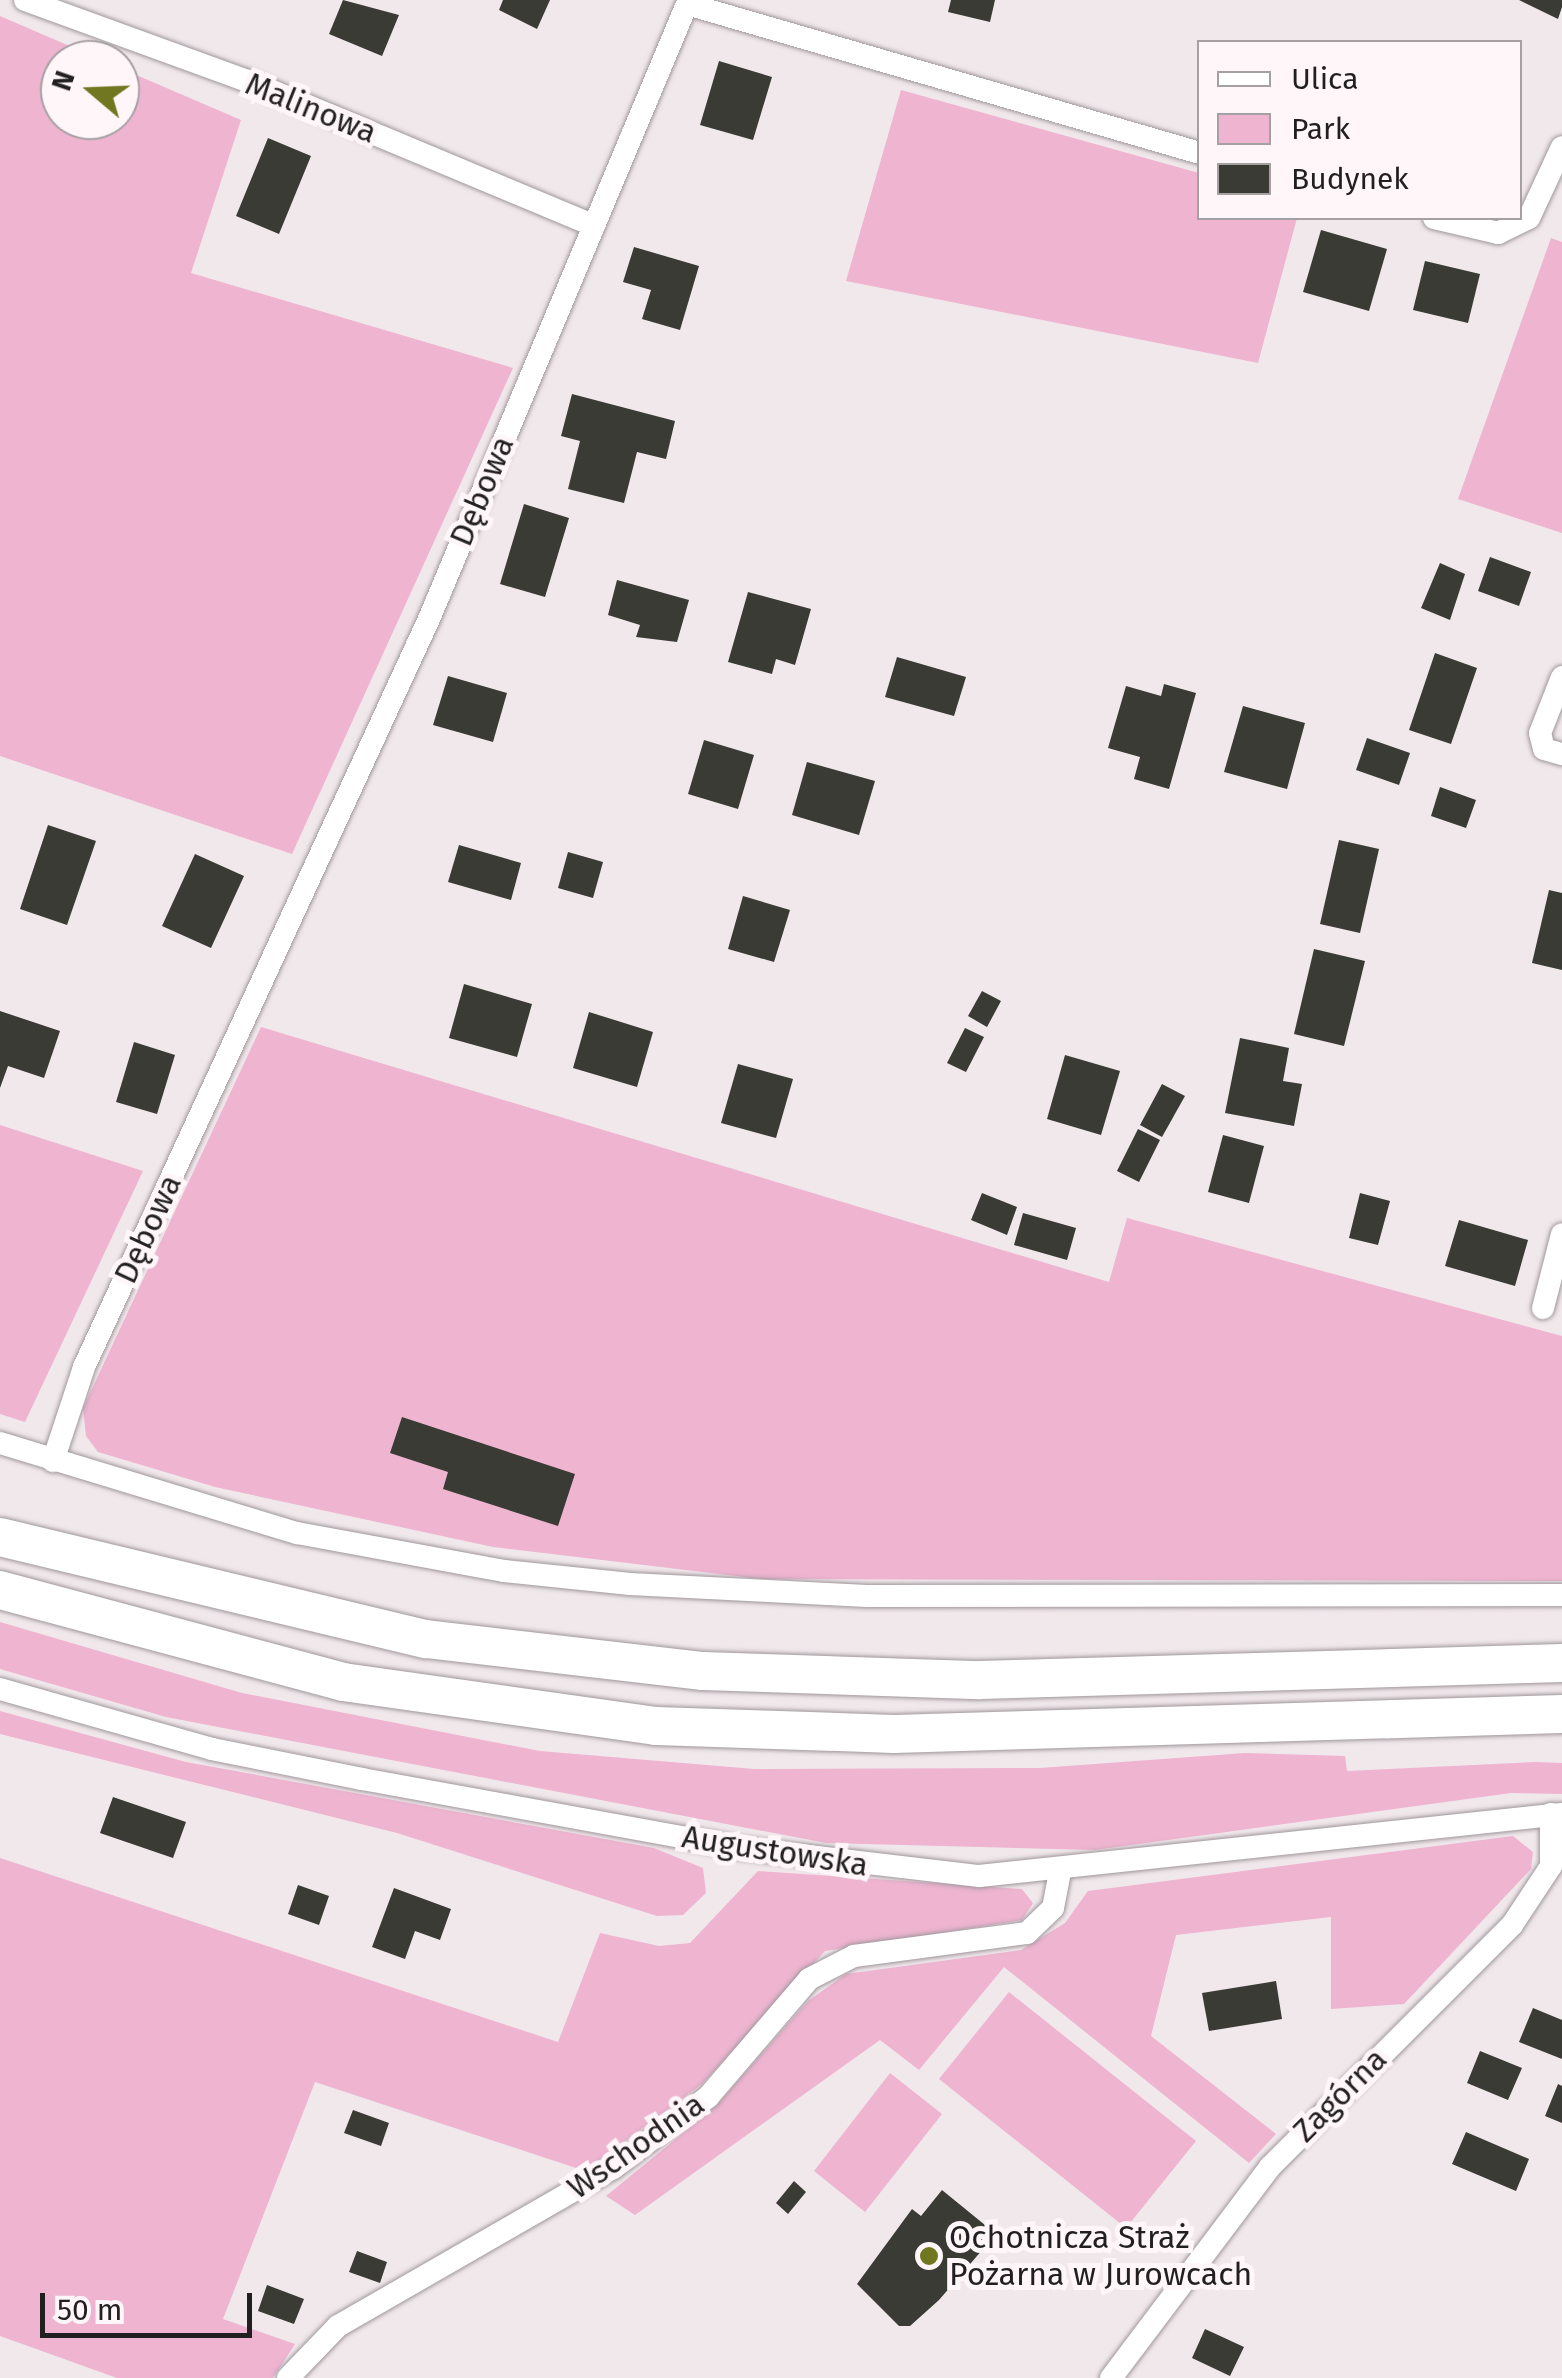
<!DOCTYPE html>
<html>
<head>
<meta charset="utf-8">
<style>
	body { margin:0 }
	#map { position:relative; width:1562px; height:2378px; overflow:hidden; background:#f1e8ec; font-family:"Fira Sans",sans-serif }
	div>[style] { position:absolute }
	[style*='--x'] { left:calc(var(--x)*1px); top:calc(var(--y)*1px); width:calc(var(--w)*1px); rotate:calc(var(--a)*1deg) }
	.green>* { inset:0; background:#eeb4d0 }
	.building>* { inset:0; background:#3a3b35 }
	.roads { filter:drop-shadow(0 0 2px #9f979b) drop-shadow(0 0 2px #9f979b) }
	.minor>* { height:22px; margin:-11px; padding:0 11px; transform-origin:11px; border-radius:11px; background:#fff }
	.trunk>* { height:38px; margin:-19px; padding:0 19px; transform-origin:19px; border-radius:19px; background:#fff }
	.dots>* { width:28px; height:28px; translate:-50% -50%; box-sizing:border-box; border:5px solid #fef6f9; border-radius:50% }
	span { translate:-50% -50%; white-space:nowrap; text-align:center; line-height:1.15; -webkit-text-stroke:10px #fef6f9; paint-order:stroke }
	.street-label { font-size:32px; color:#221f21 }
	.poi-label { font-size:32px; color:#221f21 }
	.left { translate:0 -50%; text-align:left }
	.legend { position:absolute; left:1197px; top:40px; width:325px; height:180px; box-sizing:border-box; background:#fef6f9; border:2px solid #a6a0a3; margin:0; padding:12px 18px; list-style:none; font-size:30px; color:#221f21 }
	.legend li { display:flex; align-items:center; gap:20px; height:50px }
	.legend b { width:50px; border:2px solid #a6a0a3 }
	.north { position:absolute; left:40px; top:40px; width:100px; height:100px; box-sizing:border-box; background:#fef6f9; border:2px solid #a6a0a3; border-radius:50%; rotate:289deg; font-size:28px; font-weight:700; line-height:40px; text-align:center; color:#221f21 }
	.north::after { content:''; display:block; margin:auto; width:35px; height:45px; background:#707720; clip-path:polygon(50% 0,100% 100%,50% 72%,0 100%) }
	.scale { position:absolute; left:40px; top:2293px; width:212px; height:45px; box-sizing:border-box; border:5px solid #221f21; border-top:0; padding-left:12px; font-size:30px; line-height:35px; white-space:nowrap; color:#221f21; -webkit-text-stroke:8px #fef6f9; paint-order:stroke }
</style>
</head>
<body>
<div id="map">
	<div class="green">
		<div style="clip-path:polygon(0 16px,102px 60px,60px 60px,60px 120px,120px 120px,120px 68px,241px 120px,191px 273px,513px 368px,292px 854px,0 756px)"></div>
		<div style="clip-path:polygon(901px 90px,1199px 173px,1200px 218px,1297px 218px,1258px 363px,846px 281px)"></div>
		<div style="clip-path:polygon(1551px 238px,1562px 242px,1562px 533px,1458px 499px)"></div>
		<div style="clip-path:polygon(261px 1027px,1109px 1282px,1127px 1218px,1562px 1336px,1562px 1581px,761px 1579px,493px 1547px,215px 1487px,98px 1452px,86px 1436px,83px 1408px)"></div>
		<div style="clip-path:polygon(0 1125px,143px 1171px,25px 1422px,0 1414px)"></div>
		<div style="clip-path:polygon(0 1622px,242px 1693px,540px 1751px,754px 1769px,1040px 1768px,1245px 1753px,1345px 1756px,1347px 1771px,1535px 1762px,1562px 1763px,1562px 1794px,1511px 1793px,1095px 1850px,826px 1843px,166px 1717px,0 1669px)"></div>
		<div style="clip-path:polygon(0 1711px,186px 1762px,654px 1848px,703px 1868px,706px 1893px,683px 1915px,657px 1916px,397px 1833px,0 1734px)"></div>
		<div style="clip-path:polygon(1513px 1836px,1533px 1852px,1531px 1869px,1404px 2004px,1331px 2009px,1331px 1917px,1176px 1935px,1151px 2036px,1276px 2134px,1249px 2163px,1004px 1967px,919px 2070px,880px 2040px,635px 2215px,606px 2196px,716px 2106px,808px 2001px,846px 1974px,1021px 1950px,1065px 1923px,1088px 1891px)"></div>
		<div style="clip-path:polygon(0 1858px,558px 2042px,600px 1933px,659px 1946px,690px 1943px,758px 1871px,1022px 1889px,1033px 1903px,1022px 1920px,825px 1951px,702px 2084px,585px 2171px,315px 2082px,223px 2319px,295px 2344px,273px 2378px,117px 2378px,0 2336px)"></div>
		<div style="clip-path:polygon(1009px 1992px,1196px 2141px,1126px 2228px,939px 2079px)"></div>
		<div style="clip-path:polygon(890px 2073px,942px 2114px,865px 2212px,814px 2171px)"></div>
	</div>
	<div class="building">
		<div style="clip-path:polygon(343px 0,399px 15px,382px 56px,329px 34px)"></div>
		<div style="clip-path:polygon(503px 0,550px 0,537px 29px,499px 10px)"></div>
		<div style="clip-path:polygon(951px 0,995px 0,990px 22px,948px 12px)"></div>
		<div style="clip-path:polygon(1519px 0,1562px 0,1562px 7px,1558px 19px)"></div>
		<div style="clip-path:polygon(719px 61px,772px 77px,753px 140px,700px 125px)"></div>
		<div style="clip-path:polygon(268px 138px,311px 156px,279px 234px,236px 216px)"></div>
		<div style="clip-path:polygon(1321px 230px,1387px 249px,1369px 311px,1303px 292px)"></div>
		<div style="clip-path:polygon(634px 247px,699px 266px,680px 330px,642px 319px,651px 290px,623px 282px)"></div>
		<div style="clip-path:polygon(1425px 261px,1480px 274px,1468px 323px,1413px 310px)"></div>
		<div style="clip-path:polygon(572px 394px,675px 421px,666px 459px,637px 452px,624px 503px,568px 489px,580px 441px,561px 436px)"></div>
		<div style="clip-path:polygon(524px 504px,569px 518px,545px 597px,500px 584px)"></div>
		<div style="clip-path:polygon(1490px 557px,1531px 572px,1519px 606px,1478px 591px)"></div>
		<div style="clip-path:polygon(1440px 563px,1465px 574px,1450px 620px,1421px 608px)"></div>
		<div style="clip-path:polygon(617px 580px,689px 600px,677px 642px,636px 637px,640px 625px,608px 615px)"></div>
		<div style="clip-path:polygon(748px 592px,811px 609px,795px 665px,776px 659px,772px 674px,728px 662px)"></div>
		<div style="clip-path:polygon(1435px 653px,1477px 668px,1451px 744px,1409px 730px)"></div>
		<div style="clip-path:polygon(897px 657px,966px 677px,954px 716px,885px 697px)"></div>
		<div style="clip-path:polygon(448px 676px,507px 693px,493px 742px,433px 725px)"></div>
		<div style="clip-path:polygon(1164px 684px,1196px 693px,1169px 789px,1134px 779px,1140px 757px,1108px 748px,1126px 686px,1161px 696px)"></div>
		<div style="clip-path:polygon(1243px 706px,1305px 723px,1287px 789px,1224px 772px)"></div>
		<div style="clip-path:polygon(1367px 738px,1410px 753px,1399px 785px,1356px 770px)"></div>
		<div style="clip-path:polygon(704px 740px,754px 755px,738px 809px,688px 794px)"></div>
		<div style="clip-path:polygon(807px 762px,875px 781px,859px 835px,792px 815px)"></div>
		<div style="clip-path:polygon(1440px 787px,1476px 800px,1466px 828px,1431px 816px)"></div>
		<div style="clip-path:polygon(48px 825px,96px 841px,67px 925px,20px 909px)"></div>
		<div style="clip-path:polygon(1339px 840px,1379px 849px,1360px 933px,1320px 924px)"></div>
		<div style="clip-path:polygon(459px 845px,521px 863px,511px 900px,448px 882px)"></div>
		<div style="clip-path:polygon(568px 852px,603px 862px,593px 898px,558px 888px)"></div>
		<div style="clip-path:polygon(195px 854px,244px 876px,211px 948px,162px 926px)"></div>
		<div style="clip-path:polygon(1549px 890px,1562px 893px,1562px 970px,1532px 963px)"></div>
		<div style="clip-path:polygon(743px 896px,790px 910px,774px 962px,728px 949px)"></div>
		<div style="clip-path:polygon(1314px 949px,1365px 961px,1344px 1046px,1294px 1034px)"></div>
		<div style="clip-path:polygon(464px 984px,532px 1004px,517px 1057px,449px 1038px)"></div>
		<div style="clip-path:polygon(982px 991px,1001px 1001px,987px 1027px,968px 1016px)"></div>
		<div style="clip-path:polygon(0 1011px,60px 1031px,44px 1078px,8px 1066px,0 1088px)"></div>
		<div style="clip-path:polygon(589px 1012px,653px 1032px,637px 1087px,573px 1068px)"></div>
		<div style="clip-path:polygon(965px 1028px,984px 1037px,966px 1072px,947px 1063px)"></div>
		<div style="clip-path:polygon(1240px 1038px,1289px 1048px,1283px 1081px,1302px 1084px,1294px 1126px,1225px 1113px)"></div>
		<div style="clip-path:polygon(134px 1042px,175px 1055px,157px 1114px,116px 1102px)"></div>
		<div style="clip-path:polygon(1065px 1055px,1120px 1071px,1101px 1135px,1047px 1119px)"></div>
		<div style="clip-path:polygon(738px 1064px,793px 1079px,776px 1138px,721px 1123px)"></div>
		<div style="clip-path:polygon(1162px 1084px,1185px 1096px,1162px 1137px,1140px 1125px)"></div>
		<div style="clip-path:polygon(1138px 1129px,1160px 1140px,1139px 1182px,1117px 1171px)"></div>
		<div style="clip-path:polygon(1223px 1135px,1264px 1146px,1249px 1203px,1208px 1192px)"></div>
		<div style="clip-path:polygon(982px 1193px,1017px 1207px,1007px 1235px,971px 1220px)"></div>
		<div style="clip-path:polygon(1360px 1193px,1390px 1201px,1378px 1245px,1349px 1238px)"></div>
		<div style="clip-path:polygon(1023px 1213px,1076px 1228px,1067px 1260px,1014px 1245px)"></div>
		<div style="clip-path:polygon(1459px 1220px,1528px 1240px,1515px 1286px,1445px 1266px)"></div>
		<div style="clip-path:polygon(402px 1417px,575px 1474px,558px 1526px,443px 1489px,448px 1472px,390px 1453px)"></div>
		<div style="clip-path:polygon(113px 1797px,186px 1822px,173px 1858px,100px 1833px)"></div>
		<div style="clip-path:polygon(298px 1885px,329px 1896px,319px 1925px,288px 1914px)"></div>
		<div style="clip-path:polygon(394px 1888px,451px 1909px,440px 1940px,415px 1931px,405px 1959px,372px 1947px)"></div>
		<div style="clip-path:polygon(1276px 1981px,1282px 2019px,1209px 2031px,1202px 1993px)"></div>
		<div style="clip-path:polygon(1533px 2008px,1562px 2020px,1562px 2059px,1519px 2042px)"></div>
		<div style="clip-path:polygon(1480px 2051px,1522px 2068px,1508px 2100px,1467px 2083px)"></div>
		<div style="clip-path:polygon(1558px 2084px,1562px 2086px,1562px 2123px,1545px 2116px)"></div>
		<div style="clip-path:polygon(353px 2110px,389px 2123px,381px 2146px,344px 2133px)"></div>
		<div style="clip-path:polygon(1466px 2132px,1529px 2159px,1516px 2191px,1452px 2164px)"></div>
		<div style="clip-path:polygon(794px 2181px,806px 2192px,788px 2214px,776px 2203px)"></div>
		<div style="clip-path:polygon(942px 2190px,996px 2234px,939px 2300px,910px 2326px,899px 2326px,857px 2284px,912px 2209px,921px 2216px)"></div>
		<div style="clip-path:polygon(357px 2251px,387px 2262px,380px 2283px,349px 2272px)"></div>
		<div style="clip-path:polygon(267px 2285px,304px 2299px,294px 2324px,258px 2311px)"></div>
		<div style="clip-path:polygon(1205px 2329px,1244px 2347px,1230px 2376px,1192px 2358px)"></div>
	</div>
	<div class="roads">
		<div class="minor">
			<div style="--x:25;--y:0;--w:237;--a:20"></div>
			<div style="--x:248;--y:81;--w:375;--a:22.7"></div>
			<div style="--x:1434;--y:218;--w:66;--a:13.2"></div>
			<div style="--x:1498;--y:233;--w:34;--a:-26"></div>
			<div style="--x:1529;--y:218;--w:78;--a:-65.1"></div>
			<div style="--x:1562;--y:677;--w:60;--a:111.4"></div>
			<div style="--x:1540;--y:733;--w:16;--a:76"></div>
			<div style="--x:1544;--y:749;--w:19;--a:16"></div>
			<div style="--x:1543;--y:1308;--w:76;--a:-75.6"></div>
			<div style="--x:0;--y:1443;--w:310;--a:16.9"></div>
			<div style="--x:297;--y:1533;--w:210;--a:10.4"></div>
			<div style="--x:504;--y:1571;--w:127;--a:5.9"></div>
			<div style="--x:630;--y:1584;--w:237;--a:2.9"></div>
			<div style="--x:867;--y:1596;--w:695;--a:-0.08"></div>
			<div style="--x:53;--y:1461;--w:99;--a:-71.7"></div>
			<div style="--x:84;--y:1367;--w:824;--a:-65.24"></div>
			<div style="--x:429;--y:619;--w:667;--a:-67.24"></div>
			<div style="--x:687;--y:4;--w:534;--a:16.2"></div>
			<div style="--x:0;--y:1689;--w:220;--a:15.8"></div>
			<div style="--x:212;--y:1749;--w:153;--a:11.3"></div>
			<div style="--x:362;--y:1779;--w:384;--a:10.3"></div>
			<div style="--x:740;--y:1848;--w:241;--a:6.7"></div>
			<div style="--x:979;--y:1876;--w:586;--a:-6.07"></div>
			<div style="--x:288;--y:2378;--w:72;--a:-46.1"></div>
			<div style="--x:338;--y:2326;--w:317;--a:-29.9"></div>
			<div style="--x:613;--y:2168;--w:119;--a:-36.8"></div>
			<div style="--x:708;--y:2097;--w:155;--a:-49.4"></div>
			<div style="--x:809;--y:1979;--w:51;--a:-27.1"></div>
			<div style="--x:854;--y:1956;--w:175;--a:-7.6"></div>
			<div style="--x:1027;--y:1933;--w:36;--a:-44"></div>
			<div style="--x:1053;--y:1908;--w:37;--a:-79"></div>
			<div style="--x:1111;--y:2378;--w:264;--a:-53"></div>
			<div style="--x:1270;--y:2167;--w:342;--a:-45"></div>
			<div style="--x:1512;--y:1925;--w:71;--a:-56.5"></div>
			<div style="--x:1551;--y:1866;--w:52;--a:-90"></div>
		</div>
		<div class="trunk">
			<div style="--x:0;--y:1537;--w:438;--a:13.5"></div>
			<div style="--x:426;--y:1639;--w:279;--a:6.6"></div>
			<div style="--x:703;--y:1671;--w:277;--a:1.9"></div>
			<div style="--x:980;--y:1680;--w:582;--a:-1.67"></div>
			<div style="--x:0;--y:1590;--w:355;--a:15"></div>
			<div style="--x:343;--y:1682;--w:316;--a:8"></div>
			<div style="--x:656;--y:1726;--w:238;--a:1.9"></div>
			<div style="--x:894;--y:1734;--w:668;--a:-1.71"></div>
		</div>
	</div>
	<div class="dots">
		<div style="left:929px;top:2256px;background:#707720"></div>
	</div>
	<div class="street-label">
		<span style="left:311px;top:108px;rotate:22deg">Malinowa</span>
		<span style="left:482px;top:491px;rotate:-67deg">Dębowa</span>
		<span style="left:148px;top:1229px;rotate:-65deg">Dębowa</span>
		<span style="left:775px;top:1851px;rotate:9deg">Augustowska</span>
		<span style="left:1340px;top:2095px;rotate:-45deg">Zagórna</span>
		<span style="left:636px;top:2146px;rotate:-35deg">Wschodnia</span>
	</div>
	<div class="poi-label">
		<span class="left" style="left:949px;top:2256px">Ochotnicza Straż<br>Pożarna w Jurowcach</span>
	</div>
	<ul class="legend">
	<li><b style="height:12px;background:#fff"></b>Ulica</li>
	<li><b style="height:28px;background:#eeb4d0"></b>Park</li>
	<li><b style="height:28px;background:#3a3b35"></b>Budynek</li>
	</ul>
	<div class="north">N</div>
	<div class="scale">50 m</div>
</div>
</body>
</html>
